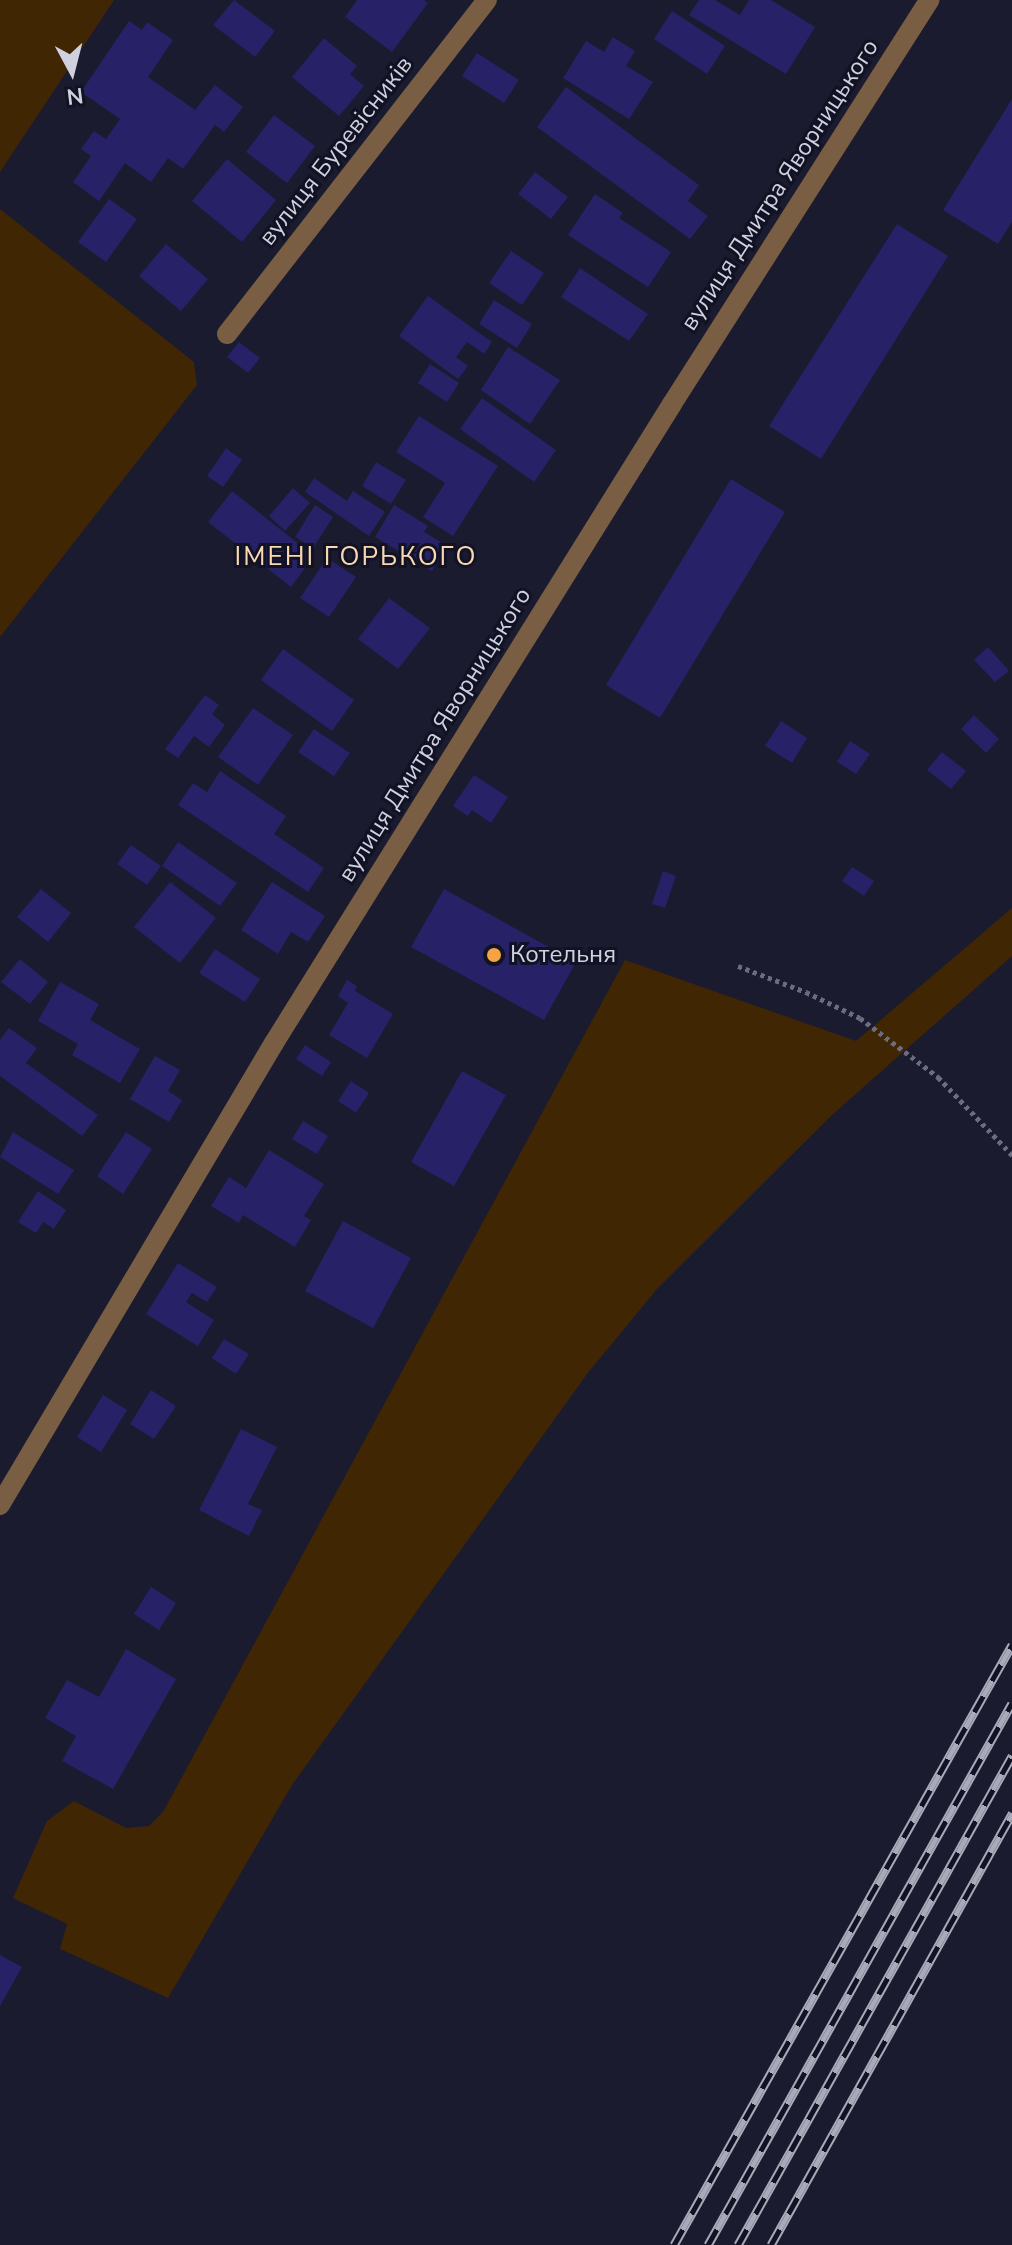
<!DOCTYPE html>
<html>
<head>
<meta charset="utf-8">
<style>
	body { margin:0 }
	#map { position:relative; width:1012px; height:2245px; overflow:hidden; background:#1a1b2e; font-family:"Nunito Sans",sans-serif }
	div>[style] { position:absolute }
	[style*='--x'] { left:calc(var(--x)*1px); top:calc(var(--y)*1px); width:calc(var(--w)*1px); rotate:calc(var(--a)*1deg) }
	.green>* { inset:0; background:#412604 }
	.building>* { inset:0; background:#272167 }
	.path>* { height:5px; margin-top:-2.5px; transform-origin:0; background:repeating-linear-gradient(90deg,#6b6c7d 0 4px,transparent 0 8px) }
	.minor>* { height:20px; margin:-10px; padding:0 10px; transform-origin:10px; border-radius:10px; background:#795e43 }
	.rail>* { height:9px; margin-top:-4.5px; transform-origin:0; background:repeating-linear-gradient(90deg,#111224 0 18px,#a9aab9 0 36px); box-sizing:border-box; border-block:2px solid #a9aab9 }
	.dots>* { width:22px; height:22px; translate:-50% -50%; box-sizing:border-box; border:4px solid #111224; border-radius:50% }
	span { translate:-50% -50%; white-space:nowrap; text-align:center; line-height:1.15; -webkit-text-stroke:6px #111224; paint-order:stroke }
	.street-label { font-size:24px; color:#d0d1df }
	.poi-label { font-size:24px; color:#d0d1df }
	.left { translate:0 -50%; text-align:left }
	.neighbourhood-label { font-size:26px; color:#fad7b4; letter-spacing:2px }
	.north { position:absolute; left:32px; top:32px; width:80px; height:80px; -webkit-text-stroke:6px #111224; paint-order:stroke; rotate:173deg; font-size:22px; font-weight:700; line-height:32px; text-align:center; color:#d0d1df }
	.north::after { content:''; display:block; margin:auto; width:28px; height:36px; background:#d0d1df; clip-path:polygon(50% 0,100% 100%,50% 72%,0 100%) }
</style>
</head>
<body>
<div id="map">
	<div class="green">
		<div style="clip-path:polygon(0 0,114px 0,0 172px)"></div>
		<div style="clip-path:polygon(0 209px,194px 362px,197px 385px,0 637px)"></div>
		<div style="clip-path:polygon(1012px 908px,1012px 956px,833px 1114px,657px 1289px,587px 1374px,292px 1785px,168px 1998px,60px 1949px,67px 1924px,13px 1898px,47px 1821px,74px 1801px,126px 1828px,149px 1826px,163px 1812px,625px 960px,856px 1041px)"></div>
	</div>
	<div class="building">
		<div style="clip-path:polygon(234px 0,275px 31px,255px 57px,213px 25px)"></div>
		<div style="clip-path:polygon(357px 0,424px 0,428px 3px,392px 52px,345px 17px)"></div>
		<div style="clip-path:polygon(699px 0,715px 0,740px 15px,749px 0,771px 0,815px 27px,786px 74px,689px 15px)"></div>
		<div style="clip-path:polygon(672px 11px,725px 46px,707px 74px,654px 39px)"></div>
		<div style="clip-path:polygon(129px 21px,142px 30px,147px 22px,173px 40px,148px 77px,195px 110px,215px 85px,243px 107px,224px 132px,215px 125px,183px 169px,168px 158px,151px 182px,125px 163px,99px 201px,73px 182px,91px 156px,81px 149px,94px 131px,106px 139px,120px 119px,81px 92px)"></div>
		<div style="clip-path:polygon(613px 37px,635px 51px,626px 66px,653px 82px,629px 119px,563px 78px,586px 41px,604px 52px)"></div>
		<div style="clip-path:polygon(324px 38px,357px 66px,350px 74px,364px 86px,339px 116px,292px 77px)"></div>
		<div style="clip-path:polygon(477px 53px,519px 80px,504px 103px,462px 76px)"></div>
		<div style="clip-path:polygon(566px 87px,699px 185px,688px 201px,708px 216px,690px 239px,537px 127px)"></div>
		<div style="clip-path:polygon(1012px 99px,1012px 222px,998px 244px,943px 210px)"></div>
		<div style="clip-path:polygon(274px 115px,315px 146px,287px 183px,246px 152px)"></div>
		<div style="clip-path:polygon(227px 159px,276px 200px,242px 242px,192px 201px)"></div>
		<div style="clip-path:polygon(535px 172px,568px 197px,551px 219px,518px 194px)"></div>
		<div style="clip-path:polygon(595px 194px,623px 213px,619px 218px,671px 252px,648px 287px,568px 235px)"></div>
		<div style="clip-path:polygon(109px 199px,137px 219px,106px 262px,78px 242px)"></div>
		<div style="clip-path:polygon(897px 224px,948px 256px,821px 459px,769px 426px)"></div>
		<div style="clip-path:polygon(166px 244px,208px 279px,181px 311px,139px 276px)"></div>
		<div style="clip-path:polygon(511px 251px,544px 273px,522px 305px,489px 283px)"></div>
		<div style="clip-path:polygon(580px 268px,648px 314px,629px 341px,561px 297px)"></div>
		<div style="clip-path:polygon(428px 296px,492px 342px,484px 354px,467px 342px,456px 357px,468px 366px,458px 379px,399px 336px)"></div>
		<div style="clip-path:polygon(494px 300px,532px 324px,517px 348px,479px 324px)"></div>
		<div style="clip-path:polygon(239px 342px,260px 358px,248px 373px,227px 357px)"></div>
		<div style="clip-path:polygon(508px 347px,560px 380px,530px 424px,481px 390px)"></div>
		<div style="clip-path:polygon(430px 364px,459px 383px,447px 402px,418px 383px)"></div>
		<div style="clip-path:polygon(482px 398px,556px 450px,534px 482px,460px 429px)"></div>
		<div style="clip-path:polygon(419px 416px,498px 466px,453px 536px,423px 517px,445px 483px,396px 452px)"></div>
		<div style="clip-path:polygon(226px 448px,242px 460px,223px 487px,207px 476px)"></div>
		<div style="clip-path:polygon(376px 462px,406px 480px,391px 504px,362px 486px)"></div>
		<div style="clip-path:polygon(314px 478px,347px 501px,353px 491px,385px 512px,369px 536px,305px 492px)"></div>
		<div style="clip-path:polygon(731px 479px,785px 512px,660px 718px,606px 685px)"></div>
		<div style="clip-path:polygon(293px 488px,310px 503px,285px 531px,269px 516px)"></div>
		<div style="clip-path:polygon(232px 491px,314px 556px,291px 587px,208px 522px)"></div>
		<div style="clip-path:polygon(315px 505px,333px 517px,313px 548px,295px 537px)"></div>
		<div style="clip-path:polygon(394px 505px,428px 526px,424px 532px,447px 546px,432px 571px,375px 537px)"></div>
		<div style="clip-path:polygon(327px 558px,356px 577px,329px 617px,300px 598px)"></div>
		<div style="clip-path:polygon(389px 598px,430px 628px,398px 669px,358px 639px)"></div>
		<div style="clip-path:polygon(988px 647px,1009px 671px,995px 682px,974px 660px)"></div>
		<div style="clip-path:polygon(283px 649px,354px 700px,332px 731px,261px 680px)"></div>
		<div style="clip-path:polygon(205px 695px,219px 705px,212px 714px,225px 725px,209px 747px,194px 736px,178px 758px,165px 749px)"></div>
		<div style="clip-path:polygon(253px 708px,293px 735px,258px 785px,218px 757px)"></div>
		<div style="clip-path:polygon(974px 715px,999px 739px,986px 753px,961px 729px)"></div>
		<div style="clip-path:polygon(781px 721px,807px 738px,792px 763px,765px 746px)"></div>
		<div style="clip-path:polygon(314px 729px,350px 753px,334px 776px,298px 752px)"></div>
		<div style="clip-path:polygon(850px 741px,870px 754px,856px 774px,837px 762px)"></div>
		<div style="clip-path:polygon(942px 752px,966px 771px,951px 789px,927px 770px)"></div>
		<div style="clip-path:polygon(220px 771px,286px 816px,274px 834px,324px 868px,308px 892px,178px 805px,193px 783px,207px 792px)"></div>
		<div style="clip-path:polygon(474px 775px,508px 797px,491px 823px,472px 810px,468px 816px,453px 806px)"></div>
		<div style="clip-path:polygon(178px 842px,237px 883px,220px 906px,162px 866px)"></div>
		<div style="clip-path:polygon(131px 845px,161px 866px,147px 885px,117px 864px)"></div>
		<div style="clip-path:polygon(852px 867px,874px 881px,864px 896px,842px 881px)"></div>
		<div style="clip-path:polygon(663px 871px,676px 876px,665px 908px,652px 904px)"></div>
		<div style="clip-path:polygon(170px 882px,216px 918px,180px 963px,134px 927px)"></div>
		<div style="clip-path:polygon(272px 882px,325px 916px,308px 942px,291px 932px,278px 954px,241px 930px)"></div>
		<div style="clip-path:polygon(41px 889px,71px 913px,48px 942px,17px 917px)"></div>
		<div style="clip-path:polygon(444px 889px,576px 962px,544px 1020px,411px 947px)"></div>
		<div style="clip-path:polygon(215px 949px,260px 979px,245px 1002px,199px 973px)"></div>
		<div style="clip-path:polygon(20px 959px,48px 982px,30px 1004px,1px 982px)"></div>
		<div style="clip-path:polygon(347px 980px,357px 986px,355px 991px,393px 1014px,367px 1058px,329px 1035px,348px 1003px,338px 996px)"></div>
		<div style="clip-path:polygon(60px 982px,99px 1004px,90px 1020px,140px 1049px,120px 1083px,72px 1055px,78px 1044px,38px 1021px)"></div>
		<div style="clip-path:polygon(9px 1028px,37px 1048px,26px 1063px,98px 1115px,82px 1136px,0 1076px,0 1040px)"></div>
		<div style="clip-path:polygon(305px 1045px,331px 1062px,322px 1076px,296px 1059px)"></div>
		<div style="clip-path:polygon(155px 1056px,180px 1070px,168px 1091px,182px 1100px,169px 1122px,130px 1099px)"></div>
		<div style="clip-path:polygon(462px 1071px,506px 1095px,454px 1186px,411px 1162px)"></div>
		<div style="clip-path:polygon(351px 1081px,369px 1093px,356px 1113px,338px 1101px)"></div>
		<div style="clip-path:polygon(303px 1121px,328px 1136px,317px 1154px,292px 1139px)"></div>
		<div style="clip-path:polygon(13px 1132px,74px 1170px,58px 1194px,0 1157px)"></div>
		<div style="clip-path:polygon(126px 1132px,152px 1149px,123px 1194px,97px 1176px)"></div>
		<div style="clip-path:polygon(269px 1150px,324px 1184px,304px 1216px,311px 1220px,295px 1247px,243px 1215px,239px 1223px,211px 1206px,229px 1177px,246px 1188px)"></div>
		<div style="clip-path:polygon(38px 1191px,66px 1210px,54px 1229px,43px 1222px,36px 1233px,18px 1222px)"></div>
		<div style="clip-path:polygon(343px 1221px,411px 1258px,373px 1328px,305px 1291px)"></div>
		<div style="clip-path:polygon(178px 1263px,217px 1287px,207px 1302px,192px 1293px,186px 1302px,214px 1320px,198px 1346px,146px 1314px)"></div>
		<div style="clip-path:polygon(224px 1339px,249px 1354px,236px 1374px,212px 1358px)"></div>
		<div style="clip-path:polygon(151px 1390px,176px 1406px,154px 1439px,130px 1424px)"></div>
		<div style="clip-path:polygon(103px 1395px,127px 1410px,101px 1452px,77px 1437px)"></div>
		<div style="clip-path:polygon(241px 1429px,277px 1447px,248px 1504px,262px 1510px,249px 1536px,199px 1510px)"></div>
		<div style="clip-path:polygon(151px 1587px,176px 1603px,159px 1630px,134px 1614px)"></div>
		<div style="clip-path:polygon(126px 1649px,176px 1679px,113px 1789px,62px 1761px,76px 1736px,45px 1718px,67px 1680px,99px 1697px)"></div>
		<div style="clip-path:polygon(0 1955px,22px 1967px,0 2006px)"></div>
	</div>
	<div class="path">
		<div style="--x:738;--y:966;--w:73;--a:20.9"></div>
		<div style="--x:806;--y:992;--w:60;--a:25.7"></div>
		<div style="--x:860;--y:1018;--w:98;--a:37.1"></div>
		<div style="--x:938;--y:1077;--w:108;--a:46.5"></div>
	</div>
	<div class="minor">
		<div style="--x:227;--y:334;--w:423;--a:-52.1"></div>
		<div style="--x:0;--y:1505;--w:537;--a:-59.33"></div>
		<div style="--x:274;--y:1043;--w:753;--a:-58.08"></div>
		<div style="--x:672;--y:404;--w:479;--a:-57.5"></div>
	</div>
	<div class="rail">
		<div style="--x:674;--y:2245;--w:689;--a:-60.61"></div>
		<div style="--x:708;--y:2245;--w:621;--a:-60.71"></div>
		<div style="--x:738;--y:2245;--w:561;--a:-60.74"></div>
		<div style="--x:771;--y:2245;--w:495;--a:-60.8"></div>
	</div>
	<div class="dots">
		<div style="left:494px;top:955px;background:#f5a345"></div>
	</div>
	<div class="street-label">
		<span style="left:336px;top:151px;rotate:-52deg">вулиця Буревісників</span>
		<span style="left:780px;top:185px;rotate:-57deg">вулиця Дмитра Яворницького</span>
		<span style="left:435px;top:735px;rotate:-58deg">вулиця Дмитра Яворницького</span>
	</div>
	<div class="poi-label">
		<span class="left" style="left:510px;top:955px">Котельня</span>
	</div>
	<div class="neighbourhood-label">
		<span style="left:356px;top:557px">ІМЕНІ ГОРЬКОГО</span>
	</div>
	<div class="north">N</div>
</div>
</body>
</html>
